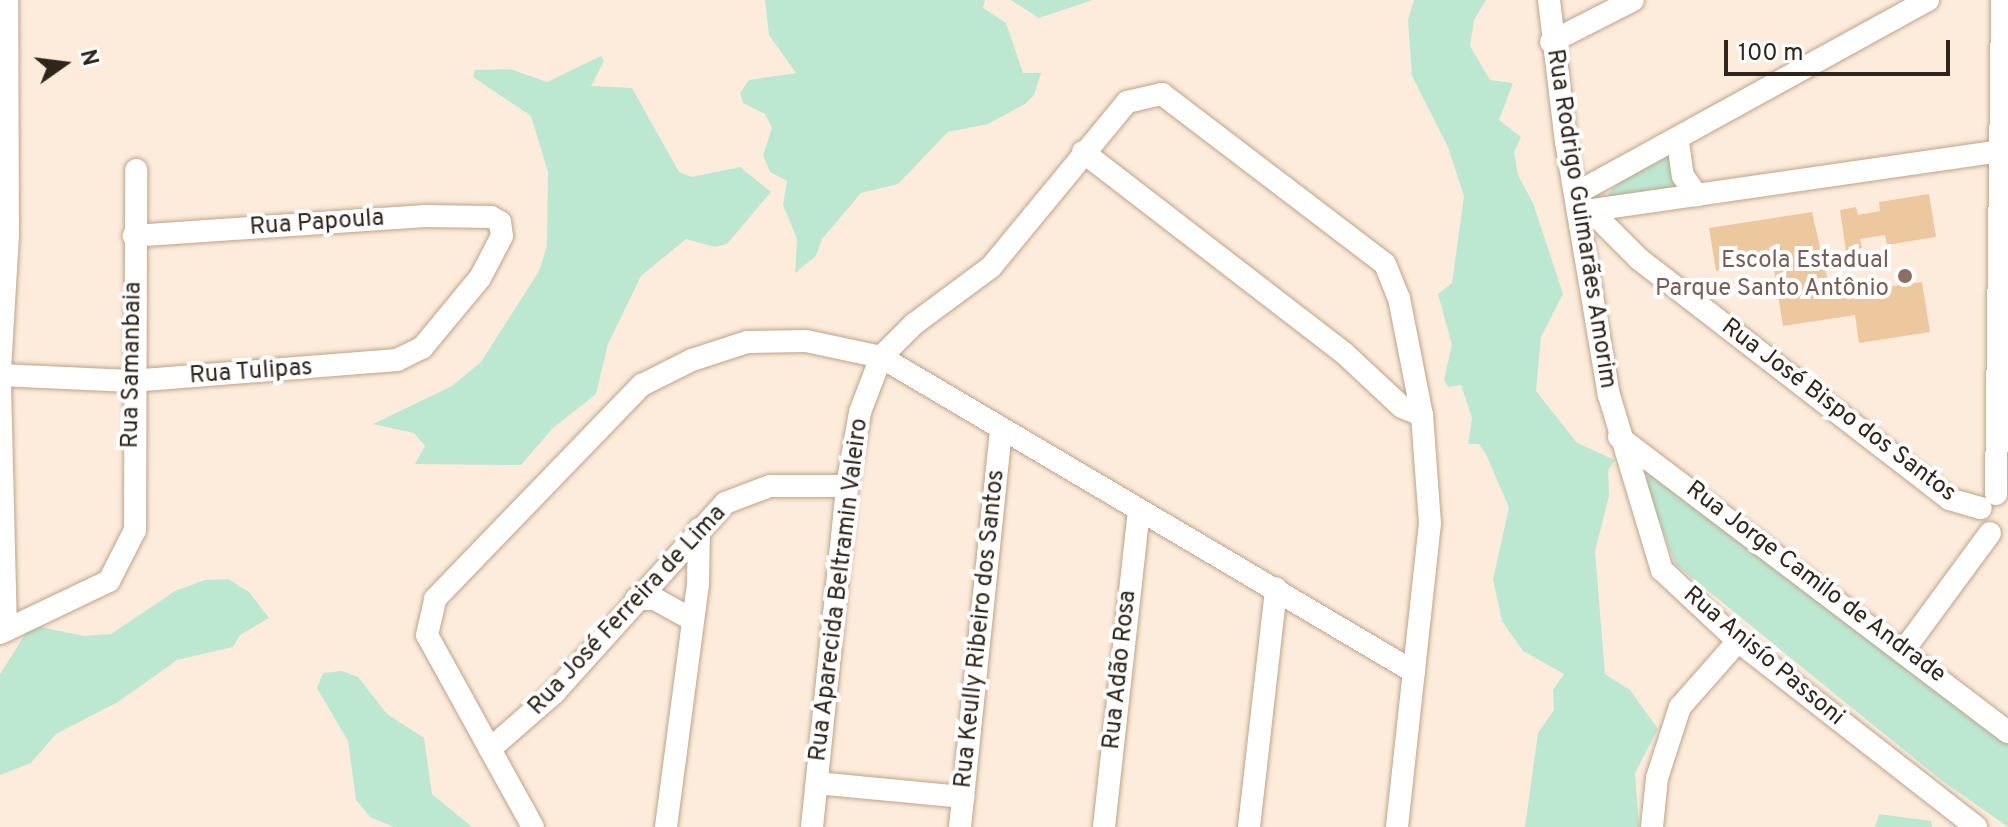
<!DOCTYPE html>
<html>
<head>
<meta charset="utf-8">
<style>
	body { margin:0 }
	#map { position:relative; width:2008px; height:827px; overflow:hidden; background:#fdecdb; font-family:Overpass,sans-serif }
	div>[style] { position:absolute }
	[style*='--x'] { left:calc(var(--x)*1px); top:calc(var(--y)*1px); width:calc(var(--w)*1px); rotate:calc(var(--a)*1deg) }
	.green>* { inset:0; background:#bce8d1 }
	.building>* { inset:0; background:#edc79e }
	.roads { filter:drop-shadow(0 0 2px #bea489) drop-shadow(0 0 2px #bea489) }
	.minor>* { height:22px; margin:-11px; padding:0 11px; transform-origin:11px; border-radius:11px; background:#fff }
	.dots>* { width:22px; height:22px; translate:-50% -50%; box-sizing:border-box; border:4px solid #fff; border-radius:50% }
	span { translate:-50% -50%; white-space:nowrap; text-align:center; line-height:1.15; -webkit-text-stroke:8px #fff; paint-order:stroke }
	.street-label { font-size:24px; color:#2f251a }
	.education-label { font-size:24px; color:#785e54 }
	.right { translate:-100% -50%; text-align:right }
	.north { position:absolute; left:24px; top:24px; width:80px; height:80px; -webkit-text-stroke:6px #fff; paint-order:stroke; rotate:76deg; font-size:22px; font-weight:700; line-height:32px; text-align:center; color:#2f251a }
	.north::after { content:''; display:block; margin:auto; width:28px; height:36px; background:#2f251a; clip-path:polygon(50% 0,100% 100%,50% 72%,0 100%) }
	.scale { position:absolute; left:1724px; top:40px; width:226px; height:36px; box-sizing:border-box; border:4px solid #2f251a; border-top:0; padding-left:10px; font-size:24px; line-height:28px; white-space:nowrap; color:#2f251a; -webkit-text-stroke:6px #fff; paint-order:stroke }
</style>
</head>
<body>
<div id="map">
	<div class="green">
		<div style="clip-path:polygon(765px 0,985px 0,983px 8px,1006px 23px,1023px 73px,1041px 73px,1034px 95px,1025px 104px,988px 124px,948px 132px,898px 184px,861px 193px,822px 239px,816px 256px,795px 273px,797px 239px,783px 205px,787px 181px,770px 172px,763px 155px,772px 128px,765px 114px,743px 103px,740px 93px,749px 80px,796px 73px,769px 35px)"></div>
		<div style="clip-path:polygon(1011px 0,1093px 0,1039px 18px)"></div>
		<div style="clip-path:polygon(1414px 0,1486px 0,1474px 20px,1470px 46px,1490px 80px,1513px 83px,1499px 120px,1521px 137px,1514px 152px,1518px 175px,1533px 203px,1563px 294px,1541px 337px,1536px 391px,1577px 443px,1615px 460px,1608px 470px,1609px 496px,1595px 551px,1605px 674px,1630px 690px,1658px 729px,1635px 773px,1639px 827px,1525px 827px,1538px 733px,1554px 710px,1553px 690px,1564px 674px,1523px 651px,1502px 621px,1493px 579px,1509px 508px,1486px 454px,1479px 444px,1468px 444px,1472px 418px,1461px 385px,1448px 387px,1444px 380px,1452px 345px,1438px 294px,1452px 283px,1464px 196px,1448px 147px,1412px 76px,1408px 20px)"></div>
		<div style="clip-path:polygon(601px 56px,604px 61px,591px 86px,632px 88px,679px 172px,692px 177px,740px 167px,771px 192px,727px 244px,715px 247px,686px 239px,641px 276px,608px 344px,596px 394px,553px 428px,521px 465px,415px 464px,425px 446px,414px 433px,373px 424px,452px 386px,481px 362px,539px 271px,547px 246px,548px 172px,531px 116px,473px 77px,475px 70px,510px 69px,547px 82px)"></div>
		<div style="clip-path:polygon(1671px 152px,1683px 193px,1607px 204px,1609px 192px,1619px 183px)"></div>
		<div style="clip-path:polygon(1652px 475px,2008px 744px,2008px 827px,1941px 780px,1675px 564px,1644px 478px)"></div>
		<div style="clip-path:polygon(228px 579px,249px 592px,269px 618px,240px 635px,233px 647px,177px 660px,118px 702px,56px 734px,31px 763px,0 775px,0 674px,31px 625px,84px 636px,111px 634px,175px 591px,205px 580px)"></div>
		<div style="clip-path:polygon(342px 671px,358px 677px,387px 714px,424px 738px,432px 794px,472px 827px,394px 827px,370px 817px,356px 800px,348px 741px,317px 688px,323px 673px)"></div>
		<div style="clip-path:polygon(1879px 814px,1931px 821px,1932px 827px,1875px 827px)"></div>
	</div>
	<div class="building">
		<div style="clip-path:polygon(1929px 194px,1936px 237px,1887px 245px,1885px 235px,1860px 239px,1862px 248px,1846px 251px,1840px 210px,1856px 207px,1858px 215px,1880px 211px,1879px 202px)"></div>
		<div style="clip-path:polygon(1812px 212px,1831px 295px,1922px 282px,1930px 332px,1859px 343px,1855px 315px,1783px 326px,1773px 262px,1716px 271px,1709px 228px)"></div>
	</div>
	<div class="roads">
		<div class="minor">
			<div style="--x:1549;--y:0;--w:143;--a:83.2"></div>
			<div style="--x:1566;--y:142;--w:257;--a:80.4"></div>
			<div style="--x:1609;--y:395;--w:183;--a:73.2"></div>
			<div style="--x:1662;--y:570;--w:104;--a:43.1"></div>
			<div style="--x:1738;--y:641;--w:302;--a:38"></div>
			<div style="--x:1551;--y:42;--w:92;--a:-27.1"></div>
			<div style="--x:1678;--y:142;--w:34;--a:82"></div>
			<div style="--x:1683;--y:176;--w:24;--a:54"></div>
			<div style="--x:1083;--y:152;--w:329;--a:37.6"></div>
			<div style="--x:1344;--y:353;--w:79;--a:43"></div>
			<div style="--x:1402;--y:407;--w:22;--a:22"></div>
			<div style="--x:1575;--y:194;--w:403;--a:-28.8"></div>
			<div style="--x:1590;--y:210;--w:69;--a:45"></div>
			<div style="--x:1639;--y:259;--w:392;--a:37.7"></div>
			<div style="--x:1949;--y:499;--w:33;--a:16"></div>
			<div style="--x:1578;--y:212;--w:426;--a:-8.2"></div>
			<div style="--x:0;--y:370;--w:135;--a:-86.6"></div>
			<div style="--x:8;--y:235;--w:235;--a:-90.2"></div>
			<div style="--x:0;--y:375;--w:131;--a:2.6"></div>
			<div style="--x:131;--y:381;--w:267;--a:-4.5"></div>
			<div style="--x:397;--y:360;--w:28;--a:-26"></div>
			<div style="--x:422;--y:348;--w:91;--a:-50.4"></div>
			<div style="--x:480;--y:278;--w:47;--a:-62.4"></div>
			<div style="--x:502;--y:236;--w:14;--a:-98"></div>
			<div style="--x:500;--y:222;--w:10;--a:-151"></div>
			<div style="--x:491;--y:217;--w:66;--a:-179.1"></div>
			<div style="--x:425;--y:216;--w:292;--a:176.1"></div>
			<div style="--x:0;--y:386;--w:244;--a:88.6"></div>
			<div style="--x:1619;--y:437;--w:488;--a:37.2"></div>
			<div style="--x:1996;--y:494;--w:494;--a:-89.3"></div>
			<div style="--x:636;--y:599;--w:19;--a:0"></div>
			<div style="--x:655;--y:599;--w:43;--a:28.9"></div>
			<div style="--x:0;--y:633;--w:121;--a:-25.5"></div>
			<div style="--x:109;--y:581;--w:57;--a:-63"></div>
			<div style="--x:135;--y:530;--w:360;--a:-89.8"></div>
			<div style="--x:1904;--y:650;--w:145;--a:-53.7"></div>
			<div style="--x:490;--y:749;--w:86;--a:-41.2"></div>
			<div style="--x:555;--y:692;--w:254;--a:-48"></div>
			<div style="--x:725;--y:503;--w:48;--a:-20.7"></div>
			<div style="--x:770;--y:486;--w:77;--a:0"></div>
			<div style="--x:817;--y:783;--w:147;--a:5.5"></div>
			<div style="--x:533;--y:827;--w:219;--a:-118.9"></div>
			<div style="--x:427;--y:635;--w:37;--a:-77"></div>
			<div style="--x:435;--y:599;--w:298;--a:-46"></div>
			<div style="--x:642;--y:385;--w:56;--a:-26.6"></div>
			<div style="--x:692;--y:360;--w:58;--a:-18.1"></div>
			<div style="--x:747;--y:342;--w:59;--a:-1"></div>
			<div style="--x:806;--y:341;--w:77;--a:12"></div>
			<div style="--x:881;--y:357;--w:619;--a:30.58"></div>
			<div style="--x:666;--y:827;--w:244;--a:-82.5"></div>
			<div style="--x:698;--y:585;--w:56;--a:-89"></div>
			<div style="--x:812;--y:827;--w:343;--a:-84.1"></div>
			<div style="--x:847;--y:486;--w:75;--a:-80"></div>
			<div style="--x:860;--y:412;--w:59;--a:-69.1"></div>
			<div style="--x:881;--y:357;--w:47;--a:-45"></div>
			<div style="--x:914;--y:324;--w:96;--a:-36.5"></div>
			<div style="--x:991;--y:267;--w:214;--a:-50.5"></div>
			<div style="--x:1127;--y:102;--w:36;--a:-13"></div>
			<div style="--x:1162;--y:94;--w:280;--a:37.3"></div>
			<div style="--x:1385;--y:264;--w:37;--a:68"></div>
			<div style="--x:1399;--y:298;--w:119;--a:78.9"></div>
			<div style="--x:1422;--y:415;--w:108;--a:85.8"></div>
			<div style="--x:1430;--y:523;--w:306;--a:96.2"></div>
			<div style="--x:960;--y:827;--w:398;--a:-84.1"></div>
			<div style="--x:1104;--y:827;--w:317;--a:-83.7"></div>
			<div style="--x:1249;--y:827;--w:240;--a:-83.5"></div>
			<div style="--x:1652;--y:827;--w:49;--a:-84.2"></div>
			<div style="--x:1657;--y:778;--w:75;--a:-72.1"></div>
			<div style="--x:1680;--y:707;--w:88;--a:-48.7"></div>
		</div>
	</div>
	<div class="dots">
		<div style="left:1905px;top:276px;background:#8d6e63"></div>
	</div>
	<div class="street-label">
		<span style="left:1580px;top:219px;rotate:81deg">Rua Rodrigo Guimarães Amorim</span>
		<span style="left:317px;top:224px;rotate:-4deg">Rua Papoula</span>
		<span style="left:133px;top:365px;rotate:-89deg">Rua Samanbaia</span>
		<span style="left:251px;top:373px;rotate:-4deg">Rua Tulipas</span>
		<span style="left:1838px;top:411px;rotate:37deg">Rua José Bispo dos Santos</span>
		<span style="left:1815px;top:583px;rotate:37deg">Rua Jorge Camilo de Andrade</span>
		<span style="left:840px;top:590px;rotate:-83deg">Rua Aparecida Beltramin Valeiro</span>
		<span style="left:628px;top:611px;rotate:-47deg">Rua José Ferreira de Lima</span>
		<span style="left:981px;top:629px;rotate:-84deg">Rua Keully Ribeiro dos Santos</span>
		<span style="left:1763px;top:657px;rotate:40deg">Rua Anisío Passoni</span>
		<span style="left:1121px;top:670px;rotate:-84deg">Rua Adão Rosa</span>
	</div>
	<div class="education-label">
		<span class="right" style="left:1889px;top:276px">Escola Estadual<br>Parque Santo Antônio</span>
	</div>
	<div class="north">N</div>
	<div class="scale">100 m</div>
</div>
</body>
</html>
